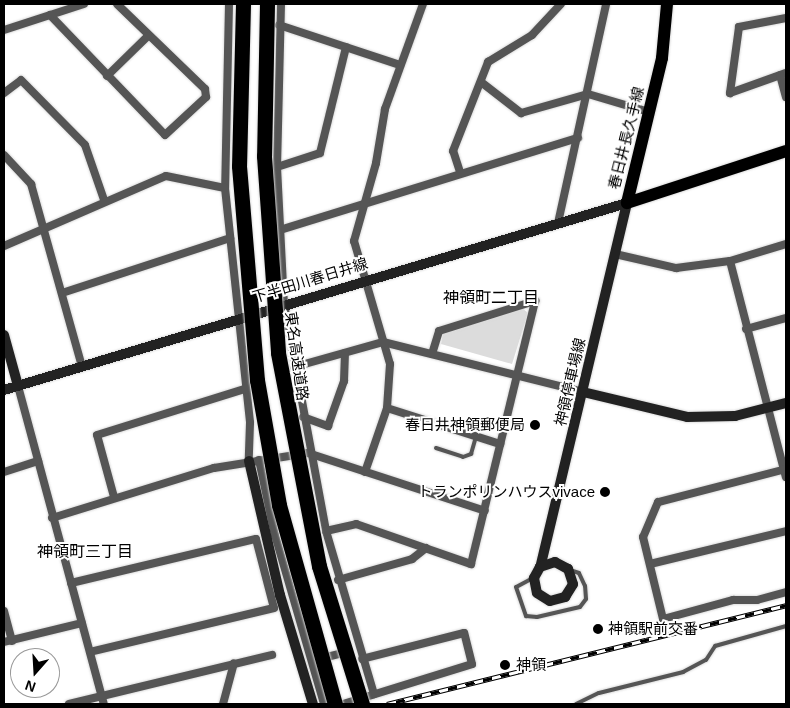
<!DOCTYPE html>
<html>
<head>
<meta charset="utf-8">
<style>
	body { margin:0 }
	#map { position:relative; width:790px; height:708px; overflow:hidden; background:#fff; font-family:Helvetica,"Noto Sans JP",sans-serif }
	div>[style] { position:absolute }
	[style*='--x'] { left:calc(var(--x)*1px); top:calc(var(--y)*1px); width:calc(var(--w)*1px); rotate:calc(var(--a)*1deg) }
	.green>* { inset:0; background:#dcdcdc }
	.roads { filter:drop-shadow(0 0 1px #dbdbdb) drop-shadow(0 0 1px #dbdbdb) }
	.lane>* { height:4px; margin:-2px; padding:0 2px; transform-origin:2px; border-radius:2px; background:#555 }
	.street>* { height:8px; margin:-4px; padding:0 4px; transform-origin:4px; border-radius:4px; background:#555 }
	.secondary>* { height:10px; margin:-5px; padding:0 5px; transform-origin:5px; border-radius:5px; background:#222 }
	.primary>* { height:12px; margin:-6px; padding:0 6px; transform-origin:6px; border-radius:6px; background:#000 }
	.rail>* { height:5px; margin-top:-2.5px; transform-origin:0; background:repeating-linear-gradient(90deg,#fff 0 9px,#000 0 18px); box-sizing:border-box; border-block:1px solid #000 }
	.bridges { filter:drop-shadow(0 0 1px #dbdbdb) drop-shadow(0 0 1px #dbdbdb) }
	.highway-bridge>* { height:15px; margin:-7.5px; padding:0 7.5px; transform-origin:7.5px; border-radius:7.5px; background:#000 }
	.dots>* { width:14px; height:14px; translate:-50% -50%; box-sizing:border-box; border:2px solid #fff; border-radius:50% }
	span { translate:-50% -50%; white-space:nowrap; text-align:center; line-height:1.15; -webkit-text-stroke:4px #fff; paint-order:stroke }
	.street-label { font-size:15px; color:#000 }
	.poi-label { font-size:15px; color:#000 }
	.right { translate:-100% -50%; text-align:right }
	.left { translate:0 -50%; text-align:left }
	.neighbourhood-label { font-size:16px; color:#000 }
	.frame { position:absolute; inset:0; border:5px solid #000; pointer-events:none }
	.north { position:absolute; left:10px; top:648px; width:50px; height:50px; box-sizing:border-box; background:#fff; border:1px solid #999; border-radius:50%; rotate:199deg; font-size:14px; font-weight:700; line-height:20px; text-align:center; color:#000 }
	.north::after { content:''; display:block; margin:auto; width:18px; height:22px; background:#000; clip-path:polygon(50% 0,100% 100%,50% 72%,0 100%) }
</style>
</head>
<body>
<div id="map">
	<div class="green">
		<div style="clip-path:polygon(522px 308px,528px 313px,512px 364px,441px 344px,443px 333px)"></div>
	</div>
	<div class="roads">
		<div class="lane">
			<div style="--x:436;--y:448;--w:28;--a:18"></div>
			<div style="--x:463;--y:457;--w:9;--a:-21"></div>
			<div style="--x:471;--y:454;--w:18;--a:-74"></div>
			<div style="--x:533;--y:578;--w:19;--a:152"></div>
			<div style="--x:516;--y:587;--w:31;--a:71"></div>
			<div style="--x:526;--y:616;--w:11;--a:5"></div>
			<div style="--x:537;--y:617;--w:44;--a:-13.1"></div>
			<div style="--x:580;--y:607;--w:10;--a:-53"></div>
			<div style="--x:586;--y:599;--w:13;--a:-94"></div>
			<div style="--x:585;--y:586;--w:14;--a:-115"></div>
			<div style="--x:579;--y:573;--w:9;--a:-162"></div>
			<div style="--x:576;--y:704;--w:25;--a:-26"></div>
			<div style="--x:599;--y:693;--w:87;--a:-14"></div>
			<div style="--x:683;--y:672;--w:26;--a:-28"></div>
			<div style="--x:706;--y:660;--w:17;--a:-57"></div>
			<div style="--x:715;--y:646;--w:74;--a:-15.7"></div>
		</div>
		<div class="street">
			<div style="--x:229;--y:4;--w:184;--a:91.2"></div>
			<div style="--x:225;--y:188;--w:236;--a:83.9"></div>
			<div style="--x:250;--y:423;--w:38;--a:92"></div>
			<div style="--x:281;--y:4;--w:163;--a:91.4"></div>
			<div style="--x:277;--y:167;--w:137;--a:87.1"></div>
			<div style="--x:284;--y:304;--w:231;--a:79.5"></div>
			<div style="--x:326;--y:531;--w:170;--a:73.6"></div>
			<div style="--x:50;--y:15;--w:166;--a:46.2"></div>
			<div style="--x:165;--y:135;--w:56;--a:-42.8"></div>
			<div style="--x:206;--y:97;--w:8;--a:-97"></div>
			<div style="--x:205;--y:89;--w:122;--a:-136"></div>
			<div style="--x:786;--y:18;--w:48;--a:169.2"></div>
			<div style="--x:739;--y:27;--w:67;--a:97.8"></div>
			<div style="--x:730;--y:93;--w:59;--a:-19.7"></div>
			<div style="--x:279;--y:25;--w:127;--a:18.3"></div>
			<div style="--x:4;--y:30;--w:84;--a:-18"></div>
			<div style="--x:780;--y:75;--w:23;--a:75"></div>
			<div style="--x:107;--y:76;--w:57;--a:-44.3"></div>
			<div style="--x:481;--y:82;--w:51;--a:37.8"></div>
			<div style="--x:521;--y:113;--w:70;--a:-15.8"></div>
			<div style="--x:588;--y:94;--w:64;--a:16.4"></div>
			<div style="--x:4;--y:93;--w:21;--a:-37"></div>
			<div style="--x:21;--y:80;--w:91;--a:45.4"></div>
			<div style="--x:85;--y:145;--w:58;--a:70.9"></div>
			<div style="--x:4;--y:155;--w:40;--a:47"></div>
			<div style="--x:31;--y:184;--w:190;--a:74.4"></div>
			<div style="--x:277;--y:167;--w:45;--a:-18"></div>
			<div style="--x:320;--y:153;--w:109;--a:-76.2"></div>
			<div style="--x:460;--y:172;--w:22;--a:-108"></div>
			<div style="--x:453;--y:151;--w:96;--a:-68.5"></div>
			<div style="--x:488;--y:62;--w:52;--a:-31.5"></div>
			<div style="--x:532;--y:35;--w:42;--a:-46.9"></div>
			<div style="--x:558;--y:223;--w:224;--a:-77.6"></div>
			<div style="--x:280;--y:230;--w:312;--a:-17.2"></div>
			<div style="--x:4;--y:246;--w:176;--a:-23.4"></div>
			<div style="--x:166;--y:176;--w:60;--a:11.5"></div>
			<div style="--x:615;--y:254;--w:63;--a:12.9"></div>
			<div style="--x:676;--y:268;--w:54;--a:-7.4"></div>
			<div style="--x:730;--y:261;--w:59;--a:-16.9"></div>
			<div style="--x:730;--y:261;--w:223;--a:75.5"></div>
			<div style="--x:62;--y:293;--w:177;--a:-18.1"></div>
			<div style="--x:746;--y:329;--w:41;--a:-15.4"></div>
			<div style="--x:432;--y:354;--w:24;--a:-73"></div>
			<div style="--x:439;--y:331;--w:101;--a:-17.4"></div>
			<div style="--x:294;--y:367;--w:92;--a:-15.7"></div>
			<div style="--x:383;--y:342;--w:206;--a:14"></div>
			<div style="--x:18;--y:386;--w:329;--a:74.9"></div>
			<div style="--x:387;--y:408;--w:119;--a:17.7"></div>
			<div style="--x:303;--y:417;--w:27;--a:20"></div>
			<div style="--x:328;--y:426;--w:48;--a:-70.4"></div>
			<div style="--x:344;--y:381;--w:28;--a:-88"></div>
			<div style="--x:259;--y:460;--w:77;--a:78"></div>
			<div style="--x:275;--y:535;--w:176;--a:73.8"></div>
			<div style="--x:786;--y:469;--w:132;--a:165.5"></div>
			<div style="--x:658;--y:502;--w:38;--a:113"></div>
			<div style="--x:643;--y:537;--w:84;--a:76.3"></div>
			<div style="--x:663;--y:619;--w:73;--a:-15.2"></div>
			<div style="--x:733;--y:600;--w:24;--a:0"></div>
			<div style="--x:757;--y:600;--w:30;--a:-15"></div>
			<div style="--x:4;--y:472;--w:36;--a:-18"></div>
			<div style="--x:365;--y:472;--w:68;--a:-71"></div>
			<div style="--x:387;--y:408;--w:44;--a:-86.1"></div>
			<div style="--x:390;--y:364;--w:128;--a:-106.3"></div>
			<div style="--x:354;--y:241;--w:81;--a:-74.2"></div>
			<div style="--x:376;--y:163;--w:55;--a:-80.5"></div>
			<div style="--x:385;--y:109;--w:112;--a:-70.1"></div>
			<div style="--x:114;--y:497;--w:64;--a:-105.3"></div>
			<div style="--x:97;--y:435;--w:155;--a:-17.3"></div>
			<div style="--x:52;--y:518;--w:170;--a:-17.2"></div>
			<div style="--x:214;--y:468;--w:95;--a:-9.1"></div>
			<div style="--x:308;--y:453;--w:186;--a:18.1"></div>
			<div style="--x:326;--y:531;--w:31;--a:-13"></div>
			<div style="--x:356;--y:524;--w:122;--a:19.2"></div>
			<div style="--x:471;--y:564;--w:271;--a:-76.3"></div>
			<div style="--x:650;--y:564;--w:140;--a:-13.6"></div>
			<div style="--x:338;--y:580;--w:77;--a:-15.8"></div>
			<div style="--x:412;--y:559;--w:18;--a:-38"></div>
			<div style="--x:71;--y:583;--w:190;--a:-13.4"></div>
			<div style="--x:256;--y:539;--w:71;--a:75.4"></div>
			<div style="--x:274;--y:608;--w:189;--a:166.6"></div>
			<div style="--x:4;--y:611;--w:31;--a:75"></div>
			<div style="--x:4;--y:642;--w:80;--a:-13.7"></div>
			<div style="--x:319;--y:659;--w:29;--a:-14"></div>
			<div style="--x:69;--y:704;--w:209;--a:-13.6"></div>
			<div style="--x:223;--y:704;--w:42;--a:-75"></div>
			<div style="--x:343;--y:704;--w:135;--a:-17.2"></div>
			<div style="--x:472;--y:664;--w:32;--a:-104"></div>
			<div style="--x:464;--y:633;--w:105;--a:165.7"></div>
		</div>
		<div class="secondary">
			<div style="--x:4;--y:335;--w:53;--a:74.6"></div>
			<div style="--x:4;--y:390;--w:650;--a:-16.71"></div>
			<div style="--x:627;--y:203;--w:374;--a:103.4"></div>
			<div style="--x:540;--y:567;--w:13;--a:119"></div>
			<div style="--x:534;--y:578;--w:15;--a:79"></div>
			<div style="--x:537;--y:593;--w:15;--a:32"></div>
			<div style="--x:550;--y:601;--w:16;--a:-15"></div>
			<div style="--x:565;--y:597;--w:15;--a:-58"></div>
			<div style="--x:573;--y:584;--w:16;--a:-108"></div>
			<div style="--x:568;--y:569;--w:15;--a:-152"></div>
			<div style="--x:555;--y:562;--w:16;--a:162"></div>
			<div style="--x:583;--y:392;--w:107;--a:13.5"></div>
			<div style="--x:687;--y:417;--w:48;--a:-1.2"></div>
			<div style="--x:735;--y:416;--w:53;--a:-14.3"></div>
			<div style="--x:249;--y:461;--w:138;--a:77"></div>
			<div style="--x:280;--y:595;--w:114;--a:73.2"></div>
		</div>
		<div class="primary">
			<div style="--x:627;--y:203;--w:149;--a:-76.4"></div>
			<div style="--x:662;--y:58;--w:54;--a:-84.7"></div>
			<div style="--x:627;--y:203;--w:167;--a:-18.1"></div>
		</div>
	</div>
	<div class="rail">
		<div style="--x:387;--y:704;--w:411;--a:-13.9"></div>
	</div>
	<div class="bridges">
		<div class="highway-bridge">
			<div style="--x:243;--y:4;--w:162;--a:91.4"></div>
			<div style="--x:239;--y:166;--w:215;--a:85.2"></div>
			<div style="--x:257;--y:380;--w:127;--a:80"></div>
			<div style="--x:279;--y:505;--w:207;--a:74.3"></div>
			<div style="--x:267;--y:4;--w:152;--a:91.1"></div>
			<div style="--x:264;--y:156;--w:197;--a:85.9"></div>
			<div style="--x:278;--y:353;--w:217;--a:79.1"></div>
			<div style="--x:319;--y:566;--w:145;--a:72.7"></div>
		</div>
	</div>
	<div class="dots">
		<div style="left:535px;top:425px;background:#000"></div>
		<div style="left:605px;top:492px;background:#000"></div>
		<div style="left:598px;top:629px;background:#000"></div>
		<div style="left:505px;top:665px;background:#000"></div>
	</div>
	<div class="street-label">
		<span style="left:626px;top:138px;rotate:-76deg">春日井長久手線</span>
		<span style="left:310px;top:280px;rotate:-17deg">下半田川春日井線</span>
		<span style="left:297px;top:356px;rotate:82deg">東名高速道路</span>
		<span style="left:570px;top:382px;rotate:-77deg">神領停車場線</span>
	</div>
	<div class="poi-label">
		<span class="right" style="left:525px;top:425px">春日井神領郵便局</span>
		<span class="right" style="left:595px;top:492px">トランポリンハウスvivace</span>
		<span class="left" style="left:608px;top:629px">神領駅前交番</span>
		<span class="left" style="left:516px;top:665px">神領</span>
	</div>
	<div class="neighbourhood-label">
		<span style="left:491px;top:298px">神領町二丁目</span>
		<span style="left:85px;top:552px">神領町三丁目</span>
	</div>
	<div class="frame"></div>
	<div class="north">N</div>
</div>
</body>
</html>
